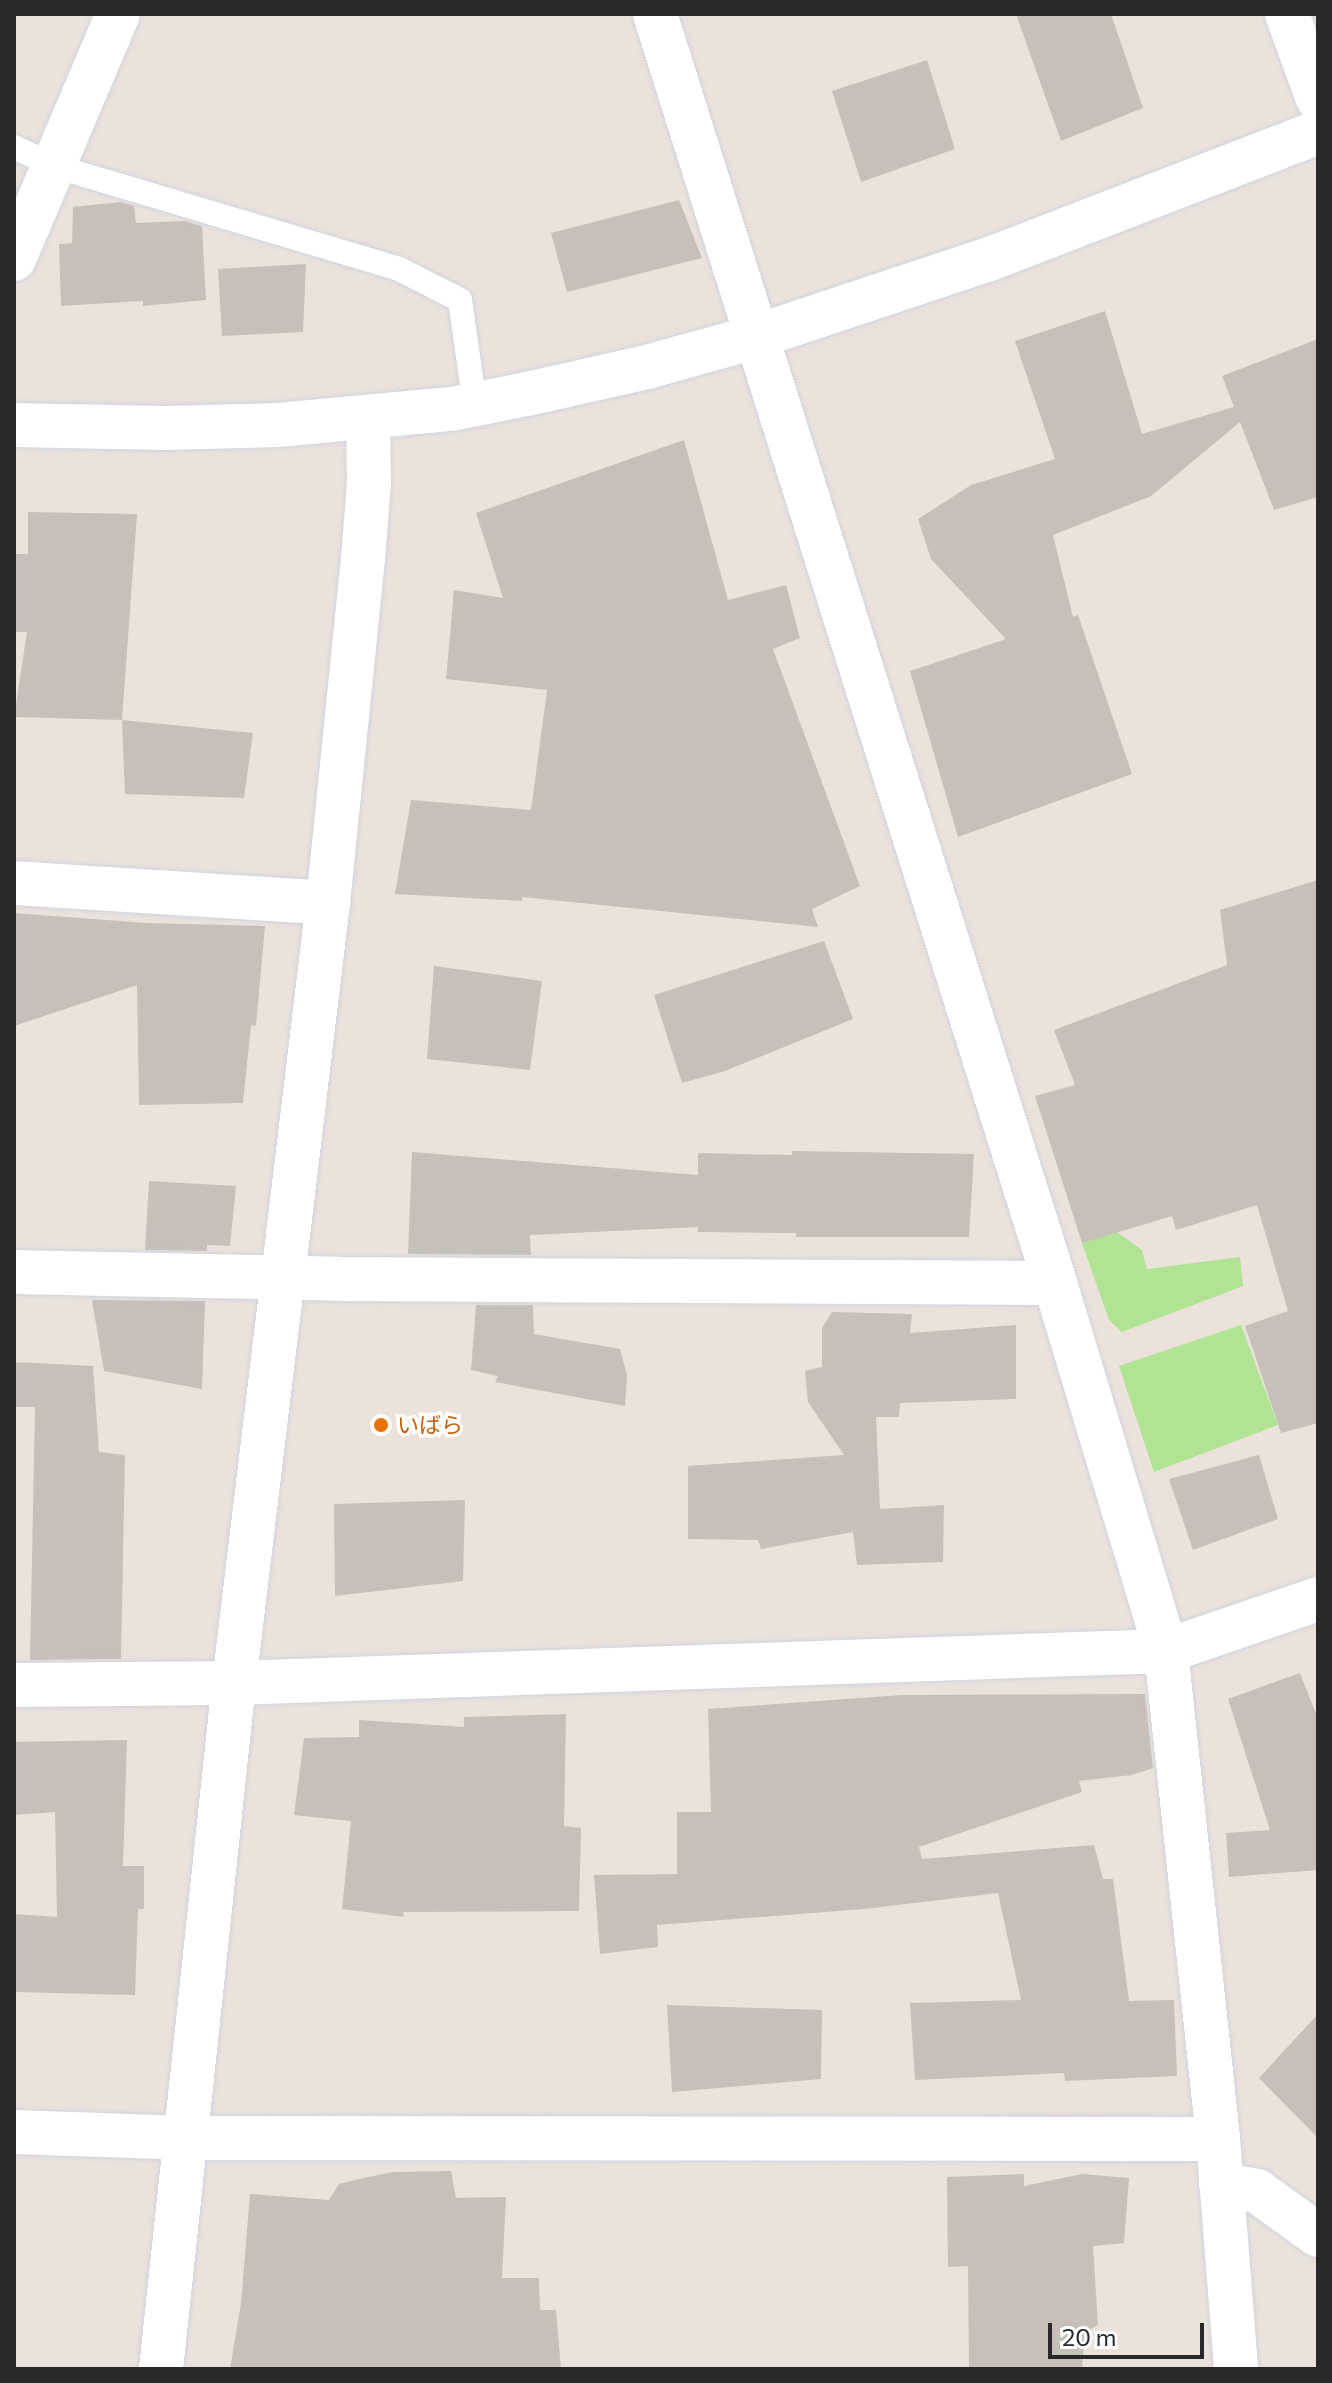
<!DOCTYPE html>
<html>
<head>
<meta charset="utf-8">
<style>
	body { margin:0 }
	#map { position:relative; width:1332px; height:2383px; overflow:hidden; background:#ebe3da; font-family:Commissioner,"Noto Sans JP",sans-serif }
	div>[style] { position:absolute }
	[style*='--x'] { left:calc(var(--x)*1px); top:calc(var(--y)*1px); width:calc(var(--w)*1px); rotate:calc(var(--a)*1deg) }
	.green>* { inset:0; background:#b1e395 }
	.building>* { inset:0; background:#c6c0b9 }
	.roads { filter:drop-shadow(0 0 2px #cfd3e2) drop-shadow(0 0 2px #cfd3e2) }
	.service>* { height:24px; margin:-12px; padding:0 12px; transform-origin:12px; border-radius:12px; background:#fff }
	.minor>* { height:44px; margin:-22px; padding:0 22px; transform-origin:22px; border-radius:22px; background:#fff }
	.tertiary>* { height:44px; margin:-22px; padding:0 22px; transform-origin:22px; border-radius:22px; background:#fff }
	.secondary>* { height:44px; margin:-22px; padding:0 22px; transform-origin:22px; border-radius:22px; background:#fff }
	.dots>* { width:22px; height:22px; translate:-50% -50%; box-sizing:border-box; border:4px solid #fff; border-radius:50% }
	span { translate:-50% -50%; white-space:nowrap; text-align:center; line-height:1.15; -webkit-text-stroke:7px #fff; paint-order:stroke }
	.food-label { font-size:22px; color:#c56008 }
	.left { translate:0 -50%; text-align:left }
	.frame { position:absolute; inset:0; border:16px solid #282828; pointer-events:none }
	.scale { position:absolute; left:1048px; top:2323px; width:156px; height:36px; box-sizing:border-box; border:4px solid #282828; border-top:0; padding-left:10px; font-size:24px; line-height:28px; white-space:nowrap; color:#282828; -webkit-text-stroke:6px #fff; paint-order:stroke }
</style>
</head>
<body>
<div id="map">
	<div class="green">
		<div style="clip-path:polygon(1117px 1232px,1142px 1250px,1147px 1269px,1240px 1257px,1243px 1286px,1122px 1332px,1109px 1320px,1082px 1243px)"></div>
		<div style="clip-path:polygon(1241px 1325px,1278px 1425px,1154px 1472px,1119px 1366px)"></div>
	</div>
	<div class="building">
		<div style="clip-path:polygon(1016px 14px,1111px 14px,1143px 108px,1061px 141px)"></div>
		<div style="clip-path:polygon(927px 60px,955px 149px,861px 182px,832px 91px)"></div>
		<div style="clip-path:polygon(679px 200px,702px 258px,567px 292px,551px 233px)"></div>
		<div style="clip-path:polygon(121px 202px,134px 206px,136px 223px,184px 221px,202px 226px,206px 300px,143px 306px,143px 301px,61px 306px,59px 244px,72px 243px,73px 207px)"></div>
		<div style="clip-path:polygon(306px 264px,303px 332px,222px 336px,218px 269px)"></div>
		<div style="clip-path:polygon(1105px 311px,1142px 434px,1234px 407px,1222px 376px,1318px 339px,1318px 497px,1274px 510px,1240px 422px,1151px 496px,1053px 535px,1073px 617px,1078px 615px,1132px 774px,958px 837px,910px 671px,1006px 639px,931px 559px,918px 519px,971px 485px,1055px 459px,1015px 341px)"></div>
		<div style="clip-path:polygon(684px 440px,728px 600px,786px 585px,800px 638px,773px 649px,860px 886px,812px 909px,818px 927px,522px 897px,522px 901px,395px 894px,411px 800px,531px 810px,547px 690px,446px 679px,454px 590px,503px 598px,476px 513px)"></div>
		<div style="clip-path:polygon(28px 512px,137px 514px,122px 720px,14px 717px,27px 632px,14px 632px,14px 554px,28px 554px)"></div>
		<div style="clip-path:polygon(122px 720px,253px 733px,244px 798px,125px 794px)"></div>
		<div style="clip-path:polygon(1318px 880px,1318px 1423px,1281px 1433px,1245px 1326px,1288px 1311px,1257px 1205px,1176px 1230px,1172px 1216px,1082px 1243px,1035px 1096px,1075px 1085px,1054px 1030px,1227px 965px,1220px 910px)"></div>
		<div style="clip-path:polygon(14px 913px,146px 923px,265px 926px,256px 1026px,251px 1025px,243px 1103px,139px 1105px,137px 985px,14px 1026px)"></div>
		<div style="clip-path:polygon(824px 941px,853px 1019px,725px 1071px,682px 1083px,654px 995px)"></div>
		<div style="clip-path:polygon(434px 966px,542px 981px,530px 1070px,427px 1059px)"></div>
		<div style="clip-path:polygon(792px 1151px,974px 1154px,969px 1237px,796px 1237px,796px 1233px,698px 1232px,698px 1227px,530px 1235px,531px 1255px,408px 1254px,412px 1152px,698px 1175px,698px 1153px,792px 1155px)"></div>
		<div style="clip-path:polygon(149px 1181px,236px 1186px,230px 1246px,207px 1245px,207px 1251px,145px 1250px)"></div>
		<div style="clip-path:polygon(92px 1300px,205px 1301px,202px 1389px,104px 1371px)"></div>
		<div style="clip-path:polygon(476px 1305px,533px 1305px,534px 1334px,620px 1349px,627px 1375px,625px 1406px,495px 1382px,498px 1376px,471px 1370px)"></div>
		<div style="clip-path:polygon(832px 1312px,912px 1314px,910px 1333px,1016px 1325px,1016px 1399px,900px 1403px,899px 1417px,876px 1417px,880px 1509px,944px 1505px,943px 1562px,857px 1565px,853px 1532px,761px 1549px,758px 1540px,688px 1539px,688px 1466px,844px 1455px,808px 1402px,805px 1371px,822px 1367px,822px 1328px)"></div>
		<div style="clip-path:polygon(14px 1362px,93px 1366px,99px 1452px,125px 1455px,121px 1659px,30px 1660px,35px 1407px,14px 1407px)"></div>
		<div style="clip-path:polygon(1259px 1455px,1278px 1519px,1193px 1550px,1169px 1479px)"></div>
		<div style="clip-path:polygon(465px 1500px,463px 1581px,335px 1596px,334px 1504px)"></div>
		<div style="clip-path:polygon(1300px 1673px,1318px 1719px,1318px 1870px,1229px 1877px,1226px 1833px,1270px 1830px,1228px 1699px)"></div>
		<div style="clip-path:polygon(1145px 1694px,1153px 1768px,1132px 1775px,1079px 1781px,1082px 1792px,919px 1847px,922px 1859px,1094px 1845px,1103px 1879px,1113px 1879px,1129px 2001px,1174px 2000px,1177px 2076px,1065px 2081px,1064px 2073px,915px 2080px,910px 2003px,1021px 2000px,998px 1893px,864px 1909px,657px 1925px,658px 1947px,600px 1954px,594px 1875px,677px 1874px,677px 1812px,711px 1812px,708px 1709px,902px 1695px)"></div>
		<div style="clip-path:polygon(566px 1714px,564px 1826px,581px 1828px,579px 1911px,403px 1912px,404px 1917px,342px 1909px,351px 1821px,294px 1815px,304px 1738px,359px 1737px,359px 1720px,464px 1727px,464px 1717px)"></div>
		<div style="clip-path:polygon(127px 1740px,123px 1866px,144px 1866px,144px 1909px,138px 1909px,135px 1995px,14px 1992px,14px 1914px,57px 1917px,55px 1812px,14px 1815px,14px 1742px)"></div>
		<div style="clip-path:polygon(667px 2005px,822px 2010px,821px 2079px,672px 2092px)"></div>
		<div style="clip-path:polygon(1318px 2014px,1318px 2138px,1259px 2078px)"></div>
		<div style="clip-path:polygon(451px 2171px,456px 2198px,506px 2197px,502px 2278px,539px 2278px,540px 2310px,556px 2310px,561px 2369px,230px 2369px,241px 2303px,250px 2194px,329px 2200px,339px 2184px,363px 2178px,393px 2172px)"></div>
		<div style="clip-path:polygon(1024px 2174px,1024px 2186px,1082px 2174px,1129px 2178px,1124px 2243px,1093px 2246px,1098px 2325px,1085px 2332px,1082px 2369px,969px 2369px,968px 2266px,948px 2267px,947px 2177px)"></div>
	</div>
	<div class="roads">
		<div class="service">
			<div style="--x:14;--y:147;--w:44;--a:25.4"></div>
			<div style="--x:54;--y:166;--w:360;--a:16.6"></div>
			<div style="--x:399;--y:269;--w:68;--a:26.9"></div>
			<div style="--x:460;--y:300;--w:106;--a:81.9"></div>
		</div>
		<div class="minor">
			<div style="--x:655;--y:14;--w:1331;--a:72.5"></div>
			<div style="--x:1055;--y:1283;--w:384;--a:73.2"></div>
			<div style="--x:1166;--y:1651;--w:491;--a:83.9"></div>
			<div style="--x:1218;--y:2139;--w:231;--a:85.5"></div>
			<div style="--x:14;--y:259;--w:266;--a:-67"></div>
			<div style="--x:14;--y:883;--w:315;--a:3.6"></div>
			<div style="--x:14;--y:1272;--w:325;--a:1.2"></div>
			<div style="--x:339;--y:1279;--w:716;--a:0.32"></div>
			<div style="--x:234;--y:1683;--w:933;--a:-1.97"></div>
			<div style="--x:1166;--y:1651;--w:161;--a:-18.9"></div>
			<div style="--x:14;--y:2132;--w:174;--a:2"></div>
			<div style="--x:188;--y:2138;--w:1030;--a:0.06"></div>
			<div style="--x:1221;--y:2184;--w:37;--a:11"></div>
			<div style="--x:1257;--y:2191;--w:75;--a:35.8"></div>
		</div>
		<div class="tertiary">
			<div style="--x:14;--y:425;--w:151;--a:1.1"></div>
			<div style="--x:165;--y:428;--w:113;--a:-1.5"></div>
			<div style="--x:278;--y:425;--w:174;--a:-5.3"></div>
			<div style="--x:451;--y:409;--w:77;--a:-11.2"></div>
			<div style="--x:527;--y:394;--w:123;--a:-12.7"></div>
			<div style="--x:647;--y:367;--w:115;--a:-15.6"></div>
			<div style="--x:758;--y:336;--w:241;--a:-18.4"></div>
			<div style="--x:987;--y:260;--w:355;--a:-21.1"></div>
			<div style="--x:14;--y:1685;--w:220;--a:-0.5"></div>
			<div style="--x:161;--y:2369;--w:690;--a:-83.93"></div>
			<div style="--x:234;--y:1683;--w:786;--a:-83.13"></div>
			<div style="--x:328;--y:903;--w:346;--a:-84.2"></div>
			<div style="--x:363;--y:559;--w:77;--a:-85.5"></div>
			<div style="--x:369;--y:482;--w:64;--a:-90.9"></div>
		</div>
		<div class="secondary">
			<div style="--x:1287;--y:14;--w:90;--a:70"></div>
		</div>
	</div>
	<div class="dots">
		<div style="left:381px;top:1425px;background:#e8710a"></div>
	</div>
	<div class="food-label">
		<span class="left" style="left:397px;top:1425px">いばら</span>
	</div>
	<div class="frame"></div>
	<div class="scale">20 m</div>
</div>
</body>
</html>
